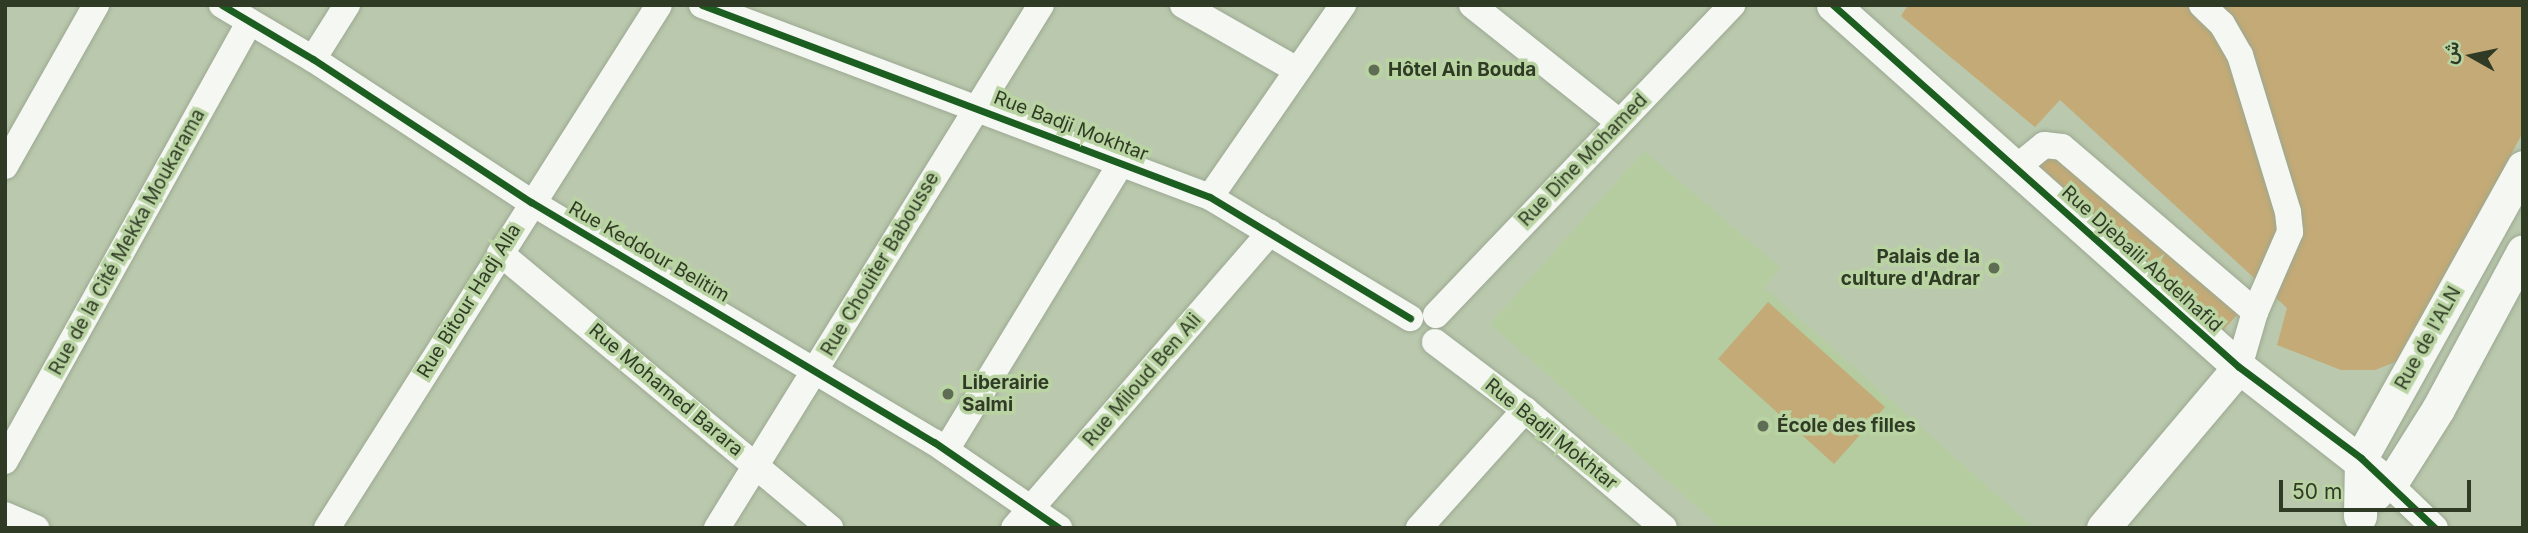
<!DOCTYPE html>
<html>
<head>
<meta charset="utf-8">
<style>
	body { margin:0 }
	#map { position:relative; width:2528px; height:533px; overflow:hidden; background:#bac9ad; font-family:Inter,Vazirmatn,sans-serif }
	div>[style] { position:absolute }
	[style*='--x'] { left:calc(var(--x)*1px); top:calc(var(--y)*1px); width:calc(var(--w)*1px); rotate:calc(var(--a)*1deg) }
	.built>* { inset:0; background:#b4cca0 }
	.green>* { inset:0; background:#c3aa76 }
	.roads { filter:drop-shadow(0 0 2px #9ca892) drop-shadow(0 0 2px #9ca892) }
	.minor>* { height:26px; margin:-13px; padding:0 13px; transform-origin:13px; border-radius:13px; background:#f5f7f3 }
	.tertiary>* { height:33px; margin:-16.5px; padding:0 16.5px; transform-origin:16.5px; border-radius:16.5px; background:#f5f7f3 }
	.cycleway>* { height:7px; margin:-3.5px; padding:0 3.5px; transform-origin:3.5px; border-radius:3.5px; background:#1b5e20 }
	.dots>* { width:19px; height:19px; translate:-50% -50%; box-sizing:border-box; border:4px solid #b9d4a2; border-radius:50% }
	span { translate:-50% -50%; white-space:nowrap; text-align:center; line-height:1.15; -webkit-text-stroke:7px #b9d4a2; paint-order:stroke }
	.poi-label { font-size:19px; color:#303b26; font-weight:700 }
	.left { translate:0 -50%; text-align:left }
	.right { translate:-100% -50%; text-align:right }
	.street-label { font-size:19px; color:#303b26 }
	.frame { position:absolute; inset:0; border:7px solid #303b26; pointer-events:none }
	.north { position:absolute; left:2437px; top:21px; width:70px; height:70px; -webkit-text-stroke:5px #b9d4a2; paint-order:stroke; rotate:279deg; font-size:19px; font-weight:700; line-height:28px; text-align:center; color:#303b26 }
	.north::after { content:''; display:block; margin:auto; width:24px; height:32px; background:#303b26; clip-path:polygon(50% 0,100% 100%,50% 72%,0 100%) }
	.scale { position:absolute; left:2279px; top:480px; width:192px; height:32px; box-sizing:border-box; border:4px solid #303b26; border-top:0; padding-left:9px; font-size:21px; line-height:24px; white-space:nowrap; color:#303b26; -webkit-text-stroke:5px #b9d4a2; paint-order:stroke }
</style>
</head>
<body>
<div id="map">
	<div class="built">
		<div style="clip-path:polygon(1644px 151px,1781px 268px,1764px 287px,2034px 528px,1721px 528px,1490px 324px)"></div>
	</div>
	<div class="green">
		<div style="clip-path:polygon(1908px 5px,2523px 5px,2523px 132px,2403px 359px,2375px 370px,2341px 370px,2277px 345px,2287px 308px,2060px 100px,2035px 127px,1901px 16px)"></div>
		<div style="clip-path:polygon(2055px 150px,2238px 314px,2223px 330px,2039px 166px)"></div>
		<div style="clip-path:polygon(1768px 302px,1885px 407px,1834px 464px,1718px 359px)"></div>
	</div>
	<div class="roads">
		<div class="minor">
			<div style="--x:222;--y:5;--w:106;--a:30.7"></div>
			<div style="--x:313;--y:59;--w:261;--a:33.3"></div>
			<div style="--x:531;--y:202;--w:469;--a:30.8"></div>
			<div style="--x:934;--y:442;--w:152;--a:34.5"></div>
			<div style="--x:702;--y:5;--w:543;--a:20.7"></div>
			<div style="--x:1210;--y:197;--w:234;--a:31.2"></div>
			<div style="--x:1183;--y:5;--w:131;--a:29.7"></div>
			<div style="--x:1472;--y:5;--w:188;--a:38.5"></div>
			<div style="--x:2202;--y:5;--w:28;--a:44"></div>
			<div style="--x:2222;--y:24;--w:36;--a:60"></div>
			<div style="--x:2240;--y:55;--w:164;--a:73"></div>
			<div style="--x:2288;--y:212;--w:20;--a:84"></div>
			<div style="--x:2290;--y:232;--w:87;--a:113.6"></div>
			<div style="--x:2255;--y:312;--w:57;--a:106.2"></div>
			<div style="--x:313;--y:59;--w:64;--a:-57.8"></div>
			<div style="--x:5;--y:166;--w:185;--a:-60.5"></div>
			<div style="--x:2017;--y:167;--w:35;--a:-39"></div>
			<div style="--x:2044;--y:145;--w:18;--a:6"></div>
			<div style="--x:2062;--y:147;--w:254;--a:40.5"></div>
			<div style="--x:1210;--y:197;--w:234;--a:-55.3"></div>
			<div style="--x:500;--y:253;--w:430;--a:39.8"></div>
			<div style="--x:1436;--y:315;--w:429;--a:-46.3"></div>
			<div style="--x:1435;--y:342;--w:113;--a:37.1"></div>
			<div style="--x:1525;--y:410;--w:182;--a:40.3"></div>
			<div style="--x:946;--y:450;--w:338;--a:-58.6"></div>
			<div style="--x:5;--y:461;--w:501;--a:-60.88"></div>
			<div style="--x:2377;--y:498;--w:18;--a:-45"></div>
			<div style="--x:2390;--y:485;--w:62;--a:43.7"></div>
			<div style="--x:5;--y:515;--w:34;--a:23"></div>
			<div style="--x:327;--y:528;--w:619;--a:-57.59"></div>
			<div style="--x:717;--y:528;--w:615;--a:-58.22"></div>
			<div style="--x:1014;--y:528;--w:391;--a:-49.1"></div>
			<div style="--x:1419;--y:528;--w:159;--a:-48.1"></div>
		</div>
		<div class="tertiary">
			<div style="--x:1833;--y:5;--w:544;--a:41.72"></div>
			<div style="--x:2239;--y:367;--w:192;--a:38"></div>
			<div style="--x:2390;--y:485;--w:90;--a:-57.7"></div>
			<div style="--x:2438;--y:409;--w:179;--a:-61.7"></div>
			<div style="--x:2360;--y:516;--w:58;--a:-89"></div>
			<div style="--x:2361;--y:458;--w:333;--a:-60.9"></div>
			<div style="--x:2103;--y:528;--w:211;--a:-49.8"></div>
		</div>
	</div>
	<div class="cycleway">
		<div style="--x:222;--y:5;--w:106;--a:30.7"></div>
		<div style="--x:313;--y:59;--w:261;--a:33.3"></div>
		<div style="--x:531;--y:202;--w:469;--a:30.8"></div>
		<div style="--x:934;--y:442;--w:152;--a:34.5"></div>
		<div style="--x:702;--y:5;--w:543;--a:20.7"></div>
		<div style="--x:1210;--y:197;--w:234;--a:31.2"></div>
		<div style="--x:1833;--y:5;--w:544;--a:41.72"></div>
		<div style="--x:2239;--y:367;--w:152;--a:36.7"></div>
		<div style="--x:2361;--y:458;--w:102;--a:43.4"></div>
	</div>
	<div class="dots">
		<div style="left:1374px;top:70px;background:#606d55"></div>
		<div style="left:1994px;top:268px;background:#606d55"></div>
		<div style="left:948px;top:394px;background:#606d55"></div>
		<div style="left:1763px;top:426px;background:#606d55"></div>
	</div>
	<div class="poi-label">
		<span class="left" style="left:1388px;top:70px">Hôtel Ain Bouda</span>
		<span class="right" style="left:1980px;top:268px">Palais de la<br>culture d'Adrar</span>
		<span class="left" style="left:962px;top:394px">Liberairie<br>Salmi</span>
		<span class="left" style="left:1777px;top:426px">École des filles</span>
	</div>
	<div class="street-label">
		<span style="left:1071px;top:126px;rotate:21deg">Rue Badji Mokhtar</span>
		<span style="left:1583px;top:160px;rotate:-46deg">Rue Dine Mohamed</span>
		<span style="left:127px;top:242px;rotate:-61deg">Rue de la Cité Mekka Moukarama</span>
		<span style="left:649px;top:252px;rotate:30deg">Rue Keddour Belitim</span>
		<span style="left:2142px;top:259px;rotate:42deg">Rue Djebaili Abdelhafid</span>
		<span style="left:880px;top:264px;rotate:-59deg">Rue Chouiter Babousse</span>
		<span style="left:469px;top:301px;rotate:-58deg">Rue Bitour Hadj Alla</span>
		<span style="left:2428px;top:338px;rotate:-61deg">Rue de l'ALN</span>
		<span style="left:1142px;top:380px;rotate:-49deg">Rue Miloud Ben Ali</span>
		<span style="left:666px;top:390px;rotate:40deg">Rue Mohamed Barara</span>
		<span style="left:1551px;top:434px;rotate:39deg">Rue Badji Mokhtar</span>
	</div>
	<div class="frame"></div>
	<div class="north">ش</div>
	<div class="scale">50 m</div>
</div>
</body>
</html>
